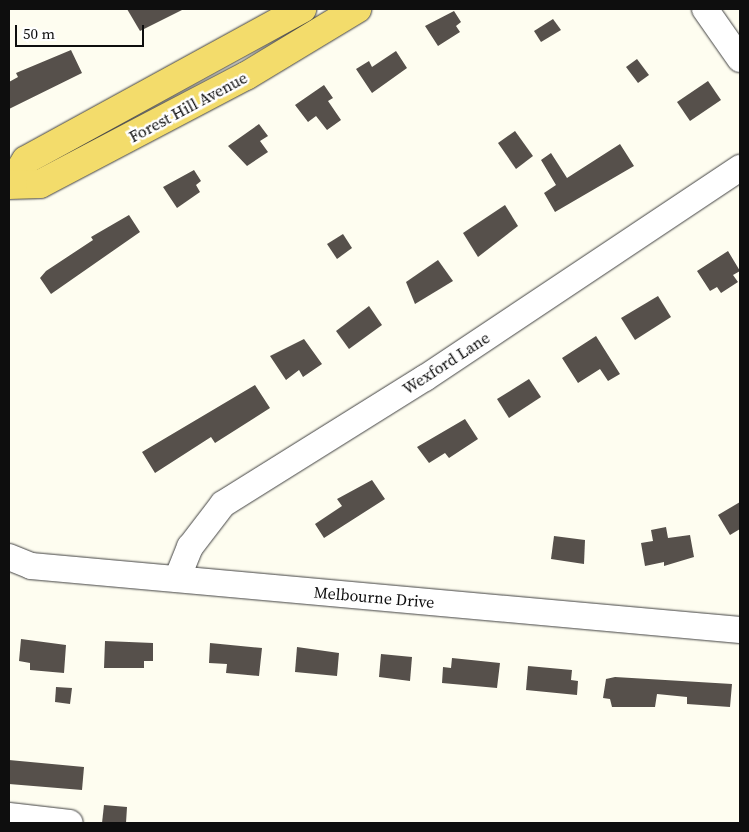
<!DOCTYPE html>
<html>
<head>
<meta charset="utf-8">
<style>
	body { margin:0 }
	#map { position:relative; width:749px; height:832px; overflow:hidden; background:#fefdf0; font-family:"Source Serif 4",serif }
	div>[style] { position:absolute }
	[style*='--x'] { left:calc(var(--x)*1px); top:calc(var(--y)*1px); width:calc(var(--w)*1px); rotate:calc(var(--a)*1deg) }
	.building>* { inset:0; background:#56504b }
	.roads { filter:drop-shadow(0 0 1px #414141) drop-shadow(0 0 1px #414141) }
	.minor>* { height:26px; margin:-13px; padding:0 13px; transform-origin:13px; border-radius:13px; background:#fff }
	.major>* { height:28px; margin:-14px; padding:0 14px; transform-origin:14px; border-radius:14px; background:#f3dc6b }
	span { translate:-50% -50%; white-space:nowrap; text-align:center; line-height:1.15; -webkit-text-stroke:5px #fff; paint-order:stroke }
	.street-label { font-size:16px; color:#0e0e0e }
	.frame { position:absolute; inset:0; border:10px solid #0e0e0e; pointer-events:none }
	.scale { position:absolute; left:15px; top:25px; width:129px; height:22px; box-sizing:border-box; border:2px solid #0e0e0e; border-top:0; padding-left:6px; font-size:15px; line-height:18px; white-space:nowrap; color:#0e0e0e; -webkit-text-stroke:4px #fff; paint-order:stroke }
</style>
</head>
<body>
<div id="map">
	<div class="building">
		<div style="clip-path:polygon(127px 9px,184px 9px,140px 31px)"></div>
		<div style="clip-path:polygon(454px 11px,461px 22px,456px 26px,460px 32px,438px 46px,425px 26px)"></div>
		<div style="clip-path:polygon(553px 19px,561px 30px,541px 42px,534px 31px)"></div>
		<div style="clip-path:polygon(71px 50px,82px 73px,9px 109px,9px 82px,18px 77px,16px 73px)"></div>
		<div style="clip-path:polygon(396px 51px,407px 68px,372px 93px,356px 69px,369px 61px,372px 67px)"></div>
		<div style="clip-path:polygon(637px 59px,649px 75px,638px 83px,626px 67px)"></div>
		<div style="clip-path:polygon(708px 81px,721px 100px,690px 121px,677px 102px)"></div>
		<div style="clip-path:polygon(324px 85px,333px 98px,328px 101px,341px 120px,327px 130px,316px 116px,308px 122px,295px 105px)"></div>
		<div style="clip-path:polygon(259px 124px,268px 136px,260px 141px,268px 152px,247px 166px,228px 146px)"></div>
		<div style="clip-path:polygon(515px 131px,533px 156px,516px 169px,498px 143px)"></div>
		<div style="clip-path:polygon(620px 144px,634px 166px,555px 212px,544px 193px,556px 185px,541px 160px,551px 153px,567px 178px)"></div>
		<div style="clip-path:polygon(194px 170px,201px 181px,196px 185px,200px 192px,177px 208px,163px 187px)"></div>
		<div style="clip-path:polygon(505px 205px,518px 226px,478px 257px,463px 233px)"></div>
		<div style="clip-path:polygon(129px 215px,140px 232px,51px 294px,40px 278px,46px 271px,93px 240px,91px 237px)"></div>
		<div style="clip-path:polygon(343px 234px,352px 248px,337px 259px,327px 244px)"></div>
		<div style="clip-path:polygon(728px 251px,740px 271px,733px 275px,738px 282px,721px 293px,717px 287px,710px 291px,697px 271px)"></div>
		<div style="clip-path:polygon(438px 260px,453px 281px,415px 304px,406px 282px)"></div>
		<div style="clip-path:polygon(658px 296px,671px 317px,635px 340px,621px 318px)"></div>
		<div style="clip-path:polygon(369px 306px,382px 325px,349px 349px,336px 331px)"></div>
		<div style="clip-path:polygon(596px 336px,620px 374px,608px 381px,600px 369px,578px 383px,562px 358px)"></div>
		<div style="clip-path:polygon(304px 339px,322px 364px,303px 377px,299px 370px,286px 380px,270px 356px)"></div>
		<div style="clip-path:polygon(529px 379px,541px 397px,509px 418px,497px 399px)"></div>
		<div style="clip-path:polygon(255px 385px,270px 408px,215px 443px,211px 437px,155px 473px,142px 452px)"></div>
		<div style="clip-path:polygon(465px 419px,478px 439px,449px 458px,445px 453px,429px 463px,417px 447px)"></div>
		<div style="clip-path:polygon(372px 480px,385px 499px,324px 538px,315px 524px,342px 506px,337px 499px)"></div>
		<div style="clip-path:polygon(740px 502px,740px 529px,730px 535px,718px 515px)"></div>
		<div style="clip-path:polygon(666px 527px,668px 538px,690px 535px,694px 557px,664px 566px,664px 562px,645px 566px,641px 543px,653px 541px,651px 530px)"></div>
		<div style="clip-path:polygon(554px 536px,585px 540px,584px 564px,551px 559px)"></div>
		<div style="clip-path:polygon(21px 639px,66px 645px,64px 673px,30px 670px,30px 663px,19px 661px)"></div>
		<div style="clip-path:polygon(105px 641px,153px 643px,153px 661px,144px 661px,144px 668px,104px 668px)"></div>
		<div style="clip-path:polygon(210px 643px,262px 648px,259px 676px,226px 673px,227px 664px,209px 663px)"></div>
		<div style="clip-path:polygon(297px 647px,339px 653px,337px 676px,295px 672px)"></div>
		<div style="clip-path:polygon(381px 654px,412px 657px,410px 681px,379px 677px)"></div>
		<div style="clip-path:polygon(452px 658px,500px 663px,497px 688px,442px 683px,443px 667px,451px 668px)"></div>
		<div style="clip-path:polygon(528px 666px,572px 670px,571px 680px,578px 681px,577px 695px,526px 690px)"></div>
		<div style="clip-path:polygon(615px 677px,732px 684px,730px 707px,687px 704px,687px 697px,657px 694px,655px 707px,612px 707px,610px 699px,603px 698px,606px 679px)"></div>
		<div style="clip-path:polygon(56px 687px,72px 688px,70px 704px,55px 702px)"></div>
		<div style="clip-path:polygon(9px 760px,84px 767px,82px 790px,9px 784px)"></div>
		<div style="clip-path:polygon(104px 805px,127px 807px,126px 823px,102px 823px)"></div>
	</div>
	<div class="roads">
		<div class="minor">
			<div style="--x:705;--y:9;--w:61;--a:55"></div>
			<div style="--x:9;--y:557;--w:24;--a:22"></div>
			<div style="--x:31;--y:566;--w:712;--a:5.16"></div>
			<div style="--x:177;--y:579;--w:35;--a:-68"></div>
			<div style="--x:190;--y:547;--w:54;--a:-52.5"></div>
			<div style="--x:223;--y:504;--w:238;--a:-32"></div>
			<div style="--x:425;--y:378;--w:379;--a:-33.7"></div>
			<div style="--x:9;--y:816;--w:61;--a:6.5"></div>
		</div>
		<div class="major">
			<div style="--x:11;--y:184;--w:28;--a:-58"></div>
			<div style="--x:26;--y:160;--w:315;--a:-28.7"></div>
			<div style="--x:9;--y:185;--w:31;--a:-2"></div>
			<div style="--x:40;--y:184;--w:233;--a:-27.7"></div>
			<div style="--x:246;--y:76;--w:130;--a:-31.1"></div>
		</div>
	</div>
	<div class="street-label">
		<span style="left:188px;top:107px;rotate:-28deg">Forest Hill Avenue</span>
		<span style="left:446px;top:363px;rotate:-33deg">Wexford Lane</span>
		<span style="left:374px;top:597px;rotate:5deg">Melbourne Drive</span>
	</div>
	<div class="frame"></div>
	<div class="scale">50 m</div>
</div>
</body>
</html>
